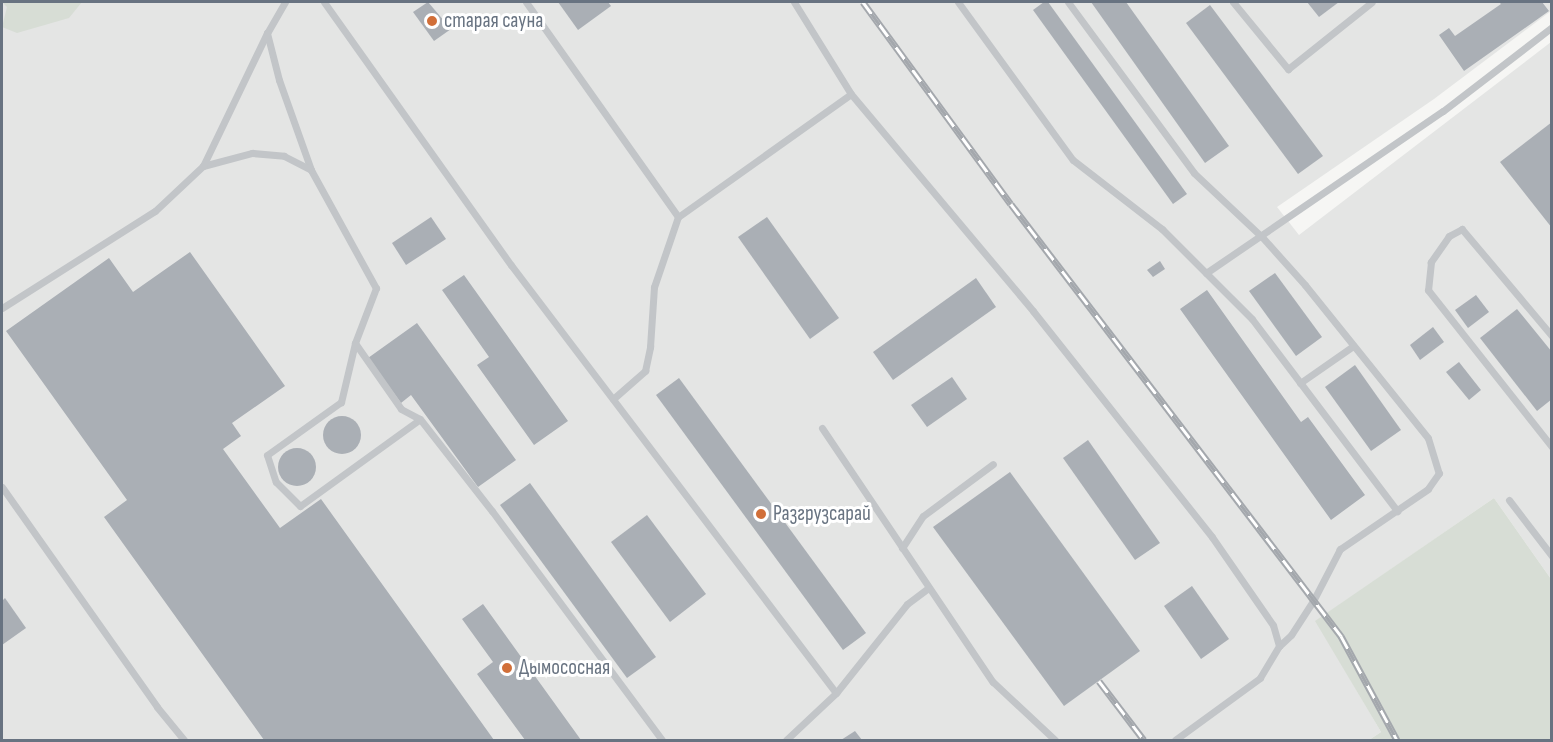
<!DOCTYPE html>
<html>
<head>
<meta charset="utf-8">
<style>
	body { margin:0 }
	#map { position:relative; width:1553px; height:742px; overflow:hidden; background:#f6f6f4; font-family:"Sofia Sans Condensed",sans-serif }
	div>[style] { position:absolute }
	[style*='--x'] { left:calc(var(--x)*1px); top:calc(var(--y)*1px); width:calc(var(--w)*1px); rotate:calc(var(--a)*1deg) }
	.built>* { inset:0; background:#e4e5e4 }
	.green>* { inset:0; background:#d7ddd5 }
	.building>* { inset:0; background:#aaafb5 }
	.round { border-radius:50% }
	.service>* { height:7px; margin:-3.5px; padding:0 3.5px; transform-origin:3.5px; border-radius:3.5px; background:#c2c5c8 }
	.rail>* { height:7px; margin-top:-3.5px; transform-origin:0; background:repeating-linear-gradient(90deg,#fff 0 14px,#a4a8ad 0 28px); box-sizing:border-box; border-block:2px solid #a4a8ad }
	.dots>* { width:16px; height:16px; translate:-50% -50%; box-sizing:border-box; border:3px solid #fff; border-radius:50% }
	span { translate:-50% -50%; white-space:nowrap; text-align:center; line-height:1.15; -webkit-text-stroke:6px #fff; paint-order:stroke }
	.poi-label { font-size:21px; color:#687381 }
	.left { translate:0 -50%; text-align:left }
	.frame { position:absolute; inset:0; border:3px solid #687381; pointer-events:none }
</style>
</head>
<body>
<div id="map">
	<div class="built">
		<div style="clip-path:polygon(2px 2px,1551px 2px,1551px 11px,1434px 99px,1277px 207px,1299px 235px,1551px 42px,1551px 579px,1494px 498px,1316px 621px,1381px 732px,1369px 740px,2px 740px)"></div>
	</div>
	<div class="green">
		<div style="clip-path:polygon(2px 2px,82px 2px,69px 18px,17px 33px,2px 27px,7px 7px)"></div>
		<div style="clip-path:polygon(1494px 498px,1551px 579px,1551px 740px,1369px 740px,1381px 732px,1315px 621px)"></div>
	</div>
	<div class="building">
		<div style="clip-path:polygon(428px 2px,451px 29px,434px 41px,413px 12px)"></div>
		<div style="clip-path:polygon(558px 2px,608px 2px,611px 6px,578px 30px)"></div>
		<div style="clip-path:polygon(1044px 2px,1048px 2px,1187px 194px,1173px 204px,1033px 10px)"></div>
		<div style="clip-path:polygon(1091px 2px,1126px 2px,1229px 146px,1205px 163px)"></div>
		<div style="clip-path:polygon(1307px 2px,1339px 2px,1319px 17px)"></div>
		<div style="clip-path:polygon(1499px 2px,1542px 2px,1549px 11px,1464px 71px,1439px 35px,1449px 28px,1455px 36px,1501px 4px)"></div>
		<div style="clip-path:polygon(1210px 5px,1323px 156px,1298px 174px,1186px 23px)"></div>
		<div style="clip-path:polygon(1552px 122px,1552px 228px,1500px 162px)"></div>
		<div style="clip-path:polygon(431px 217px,446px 239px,406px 265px,392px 243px)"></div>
		<div style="clip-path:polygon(767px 217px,839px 318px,810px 339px,738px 237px)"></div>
		<div style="clip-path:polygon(190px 252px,285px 386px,232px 423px,241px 436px,223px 449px,280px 528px,321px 499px,494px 740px,264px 740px,104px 517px,127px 500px,6px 331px,109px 258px,133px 292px)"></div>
		<div style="clip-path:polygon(1160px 261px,1165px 269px,1153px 277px,1147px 270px)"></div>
		<div style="clip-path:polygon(1275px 273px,1322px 337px,1296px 356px,1249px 291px)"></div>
		<div style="clip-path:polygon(464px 275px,568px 421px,534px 445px,477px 365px,489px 357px,442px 290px)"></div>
		<div style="clip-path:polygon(976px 278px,996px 307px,893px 380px,873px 352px)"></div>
		<div style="clip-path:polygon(1207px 290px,1301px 422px,1308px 417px,1365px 495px,1331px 520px,1180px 309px)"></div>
		<div style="clip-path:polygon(1476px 295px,1489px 312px,1468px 328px,1455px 310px)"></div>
		<div style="clip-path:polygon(1517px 309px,1552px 352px,1552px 399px,1537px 411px,1480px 338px)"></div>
		<div style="clip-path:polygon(417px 323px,516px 460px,478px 487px,411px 395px,401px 403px,368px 358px)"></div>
		<div style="clip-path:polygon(1433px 327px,1444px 342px,1420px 360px,1410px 345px)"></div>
		<div style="clip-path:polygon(1459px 362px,1481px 390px,1469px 400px,1446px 372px)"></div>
		<div style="clip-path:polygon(1355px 365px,1401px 430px,1371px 451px,1325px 387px)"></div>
		<div style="clip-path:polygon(952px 377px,967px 399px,927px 427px,911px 405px)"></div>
		<div style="clip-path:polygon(679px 378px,866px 633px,843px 650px,656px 395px)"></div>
		<div class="round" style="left:323px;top:416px;width:38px;height:38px"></div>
		<div style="clip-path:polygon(1088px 440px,1160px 543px,1135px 560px,1063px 458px)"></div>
		<div class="round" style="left:278px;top:448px;width:38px;height:38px"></div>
		<div style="clip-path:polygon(1010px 472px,1140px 651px,1064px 706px,933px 527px)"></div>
		<div style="clip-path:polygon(530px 483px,656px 657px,627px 678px,500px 505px)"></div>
		<div style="clip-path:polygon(647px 515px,706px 594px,670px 622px,611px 542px)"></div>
		<div style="clip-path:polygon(1192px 586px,1229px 639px,1201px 659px,1164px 606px)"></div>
		<div style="clip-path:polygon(5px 598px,26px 628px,2px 645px,2px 601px)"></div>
		<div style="clip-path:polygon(483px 604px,581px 740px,525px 740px,477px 674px,493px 662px,462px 619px)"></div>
		<div style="clip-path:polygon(855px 731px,862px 740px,841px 740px)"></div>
	</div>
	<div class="service">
		<div style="--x:285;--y:2;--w:36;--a:120"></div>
		<div style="--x:267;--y:33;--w:49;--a:75.7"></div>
		<div style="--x:279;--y:80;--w:96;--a:70.4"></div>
		<div style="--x:311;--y:170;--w:135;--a:61.2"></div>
		<div style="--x:376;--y:288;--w:59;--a:110.9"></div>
		<div style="--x:355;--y:343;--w:61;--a:103.3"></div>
		<div style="--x:341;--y:402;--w:91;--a:144.4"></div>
		<div style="--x:267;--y:455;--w:28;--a:72"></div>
		<div style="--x:276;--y:482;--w:34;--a:45"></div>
		<div style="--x:300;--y:506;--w:148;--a:-35.9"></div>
		<div style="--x:324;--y:2;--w:323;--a:54.6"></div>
		<div style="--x:511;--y:265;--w:537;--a:52.79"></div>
		<div style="--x:526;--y:2;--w:263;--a:54.7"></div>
		<div style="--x:678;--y:217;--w:212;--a:-35.4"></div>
		<div style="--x:794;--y:2;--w:108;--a:58.2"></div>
		<div style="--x:851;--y:94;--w:283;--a:50"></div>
		<div style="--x:1033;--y:311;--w:288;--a:51.6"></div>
		<div style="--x:1212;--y:537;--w:107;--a:55.3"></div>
		<div style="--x:1273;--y:625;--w:22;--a:74"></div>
		<div style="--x:958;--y:2;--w:195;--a:54"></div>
		<div style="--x:1073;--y:160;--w:113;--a:37.8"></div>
		<div style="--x:1162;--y:229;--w:127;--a:45"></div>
		<div style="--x:1252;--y:319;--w:241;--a:52.9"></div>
		<div style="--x:1068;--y:2;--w:212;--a:53.6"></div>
		<div style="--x:1194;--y:173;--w:93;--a:43.3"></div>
		<div style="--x:1262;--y:237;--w:64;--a:48.1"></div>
		<div style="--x:1305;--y:285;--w:196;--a:51.2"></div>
		<div style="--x:1428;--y:438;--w:37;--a:73"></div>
		<div style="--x:1439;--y:473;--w:19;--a:125"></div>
		<div style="--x:1428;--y:489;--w:107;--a:145.7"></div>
		<div style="--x:1340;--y:549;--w:59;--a:117.4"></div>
		<div style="--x:1313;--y:601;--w:40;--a:122.9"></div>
		<div style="--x:1291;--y:635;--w:16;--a:137"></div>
		<div style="--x:1279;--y:646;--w:37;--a:121"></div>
		<div style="--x:1260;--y:678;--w:105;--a:143.9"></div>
		<div style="--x:1233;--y:2;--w:87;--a:50.6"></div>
		<div style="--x:1288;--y:69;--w:107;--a:-38.6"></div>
		<div style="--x:203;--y:166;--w:51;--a:-14.9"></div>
		<div style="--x:252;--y:153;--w:32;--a:5"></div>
		<div style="--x:284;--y:156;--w:30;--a:27"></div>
		<div style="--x:1206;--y:273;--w:287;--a:-34.4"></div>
		<div style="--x:1443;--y:111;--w:138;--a:-37.6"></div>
		<div style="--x:2;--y:308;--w:181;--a:-32.4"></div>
		<div style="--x:155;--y:211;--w:66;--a:-43.2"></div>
		<div style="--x:203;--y:166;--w:148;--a:-64.3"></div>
		<div style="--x:1552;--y:336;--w:140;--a:-130.1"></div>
		<div style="--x:1462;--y:229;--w:15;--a:152"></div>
		<div style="--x:1449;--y:236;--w:32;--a:125"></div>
		<div style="--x:1431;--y:262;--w:28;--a:96"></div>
		<div style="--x:1428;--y:290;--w:200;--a:51.7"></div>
		<div style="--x:355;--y:343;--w:80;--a:55.1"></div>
		<div style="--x:401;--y:409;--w:21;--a:28"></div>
		<div style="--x:420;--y:419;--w:117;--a:52"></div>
		<div style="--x:492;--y:511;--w:285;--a:53.4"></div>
		<div style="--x:1300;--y:383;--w:65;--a:-34.9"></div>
		<div style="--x:613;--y:399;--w:43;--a:-41.2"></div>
		<div style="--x:645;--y:371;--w:25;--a:-78"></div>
		<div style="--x:650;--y:347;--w:60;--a:-86.2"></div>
		<div style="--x:654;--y:287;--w:74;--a:-71.1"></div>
		<div style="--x:822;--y:428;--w:306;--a:56.1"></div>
		<div style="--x:993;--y:682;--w:85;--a:43.1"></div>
		<div style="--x:2;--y:487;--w:269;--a:54.8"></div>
		<div style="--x:157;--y:707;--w:43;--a:50.7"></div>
		<div style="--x:1509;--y:500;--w:71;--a:52.5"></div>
		<div style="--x:902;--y:548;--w:38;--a:-57"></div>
		<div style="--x:923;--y:516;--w:87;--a:-36.6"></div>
		<div style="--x:786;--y:740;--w:69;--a:-43.2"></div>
		<div style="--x:836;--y:693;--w:114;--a:-51.4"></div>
		<div style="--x:907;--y:604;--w:26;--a:-37"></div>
	</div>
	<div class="rail">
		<div style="--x:863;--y:2;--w:250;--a:53.8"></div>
		<div style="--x:1011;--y:204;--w:544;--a:52.62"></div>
		<div style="--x:1341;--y:636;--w:118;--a:61.7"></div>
		<div style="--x:1099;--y:681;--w:74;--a:52.7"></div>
	</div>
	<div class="dots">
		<div style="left:432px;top:21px;background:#d16f39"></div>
		<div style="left:761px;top:514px;background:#d16f39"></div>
		<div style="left:507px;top:668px;background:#d16f39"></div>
	</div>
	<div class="poi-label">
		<span class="left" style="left:444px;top:21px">старая сауна</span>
		<span class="left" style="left:773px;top:514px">Разгрузсарай</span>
		<span class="left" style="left:519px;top:668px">Дымососная</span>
	</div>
	<div class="frame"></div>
</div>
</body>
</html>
